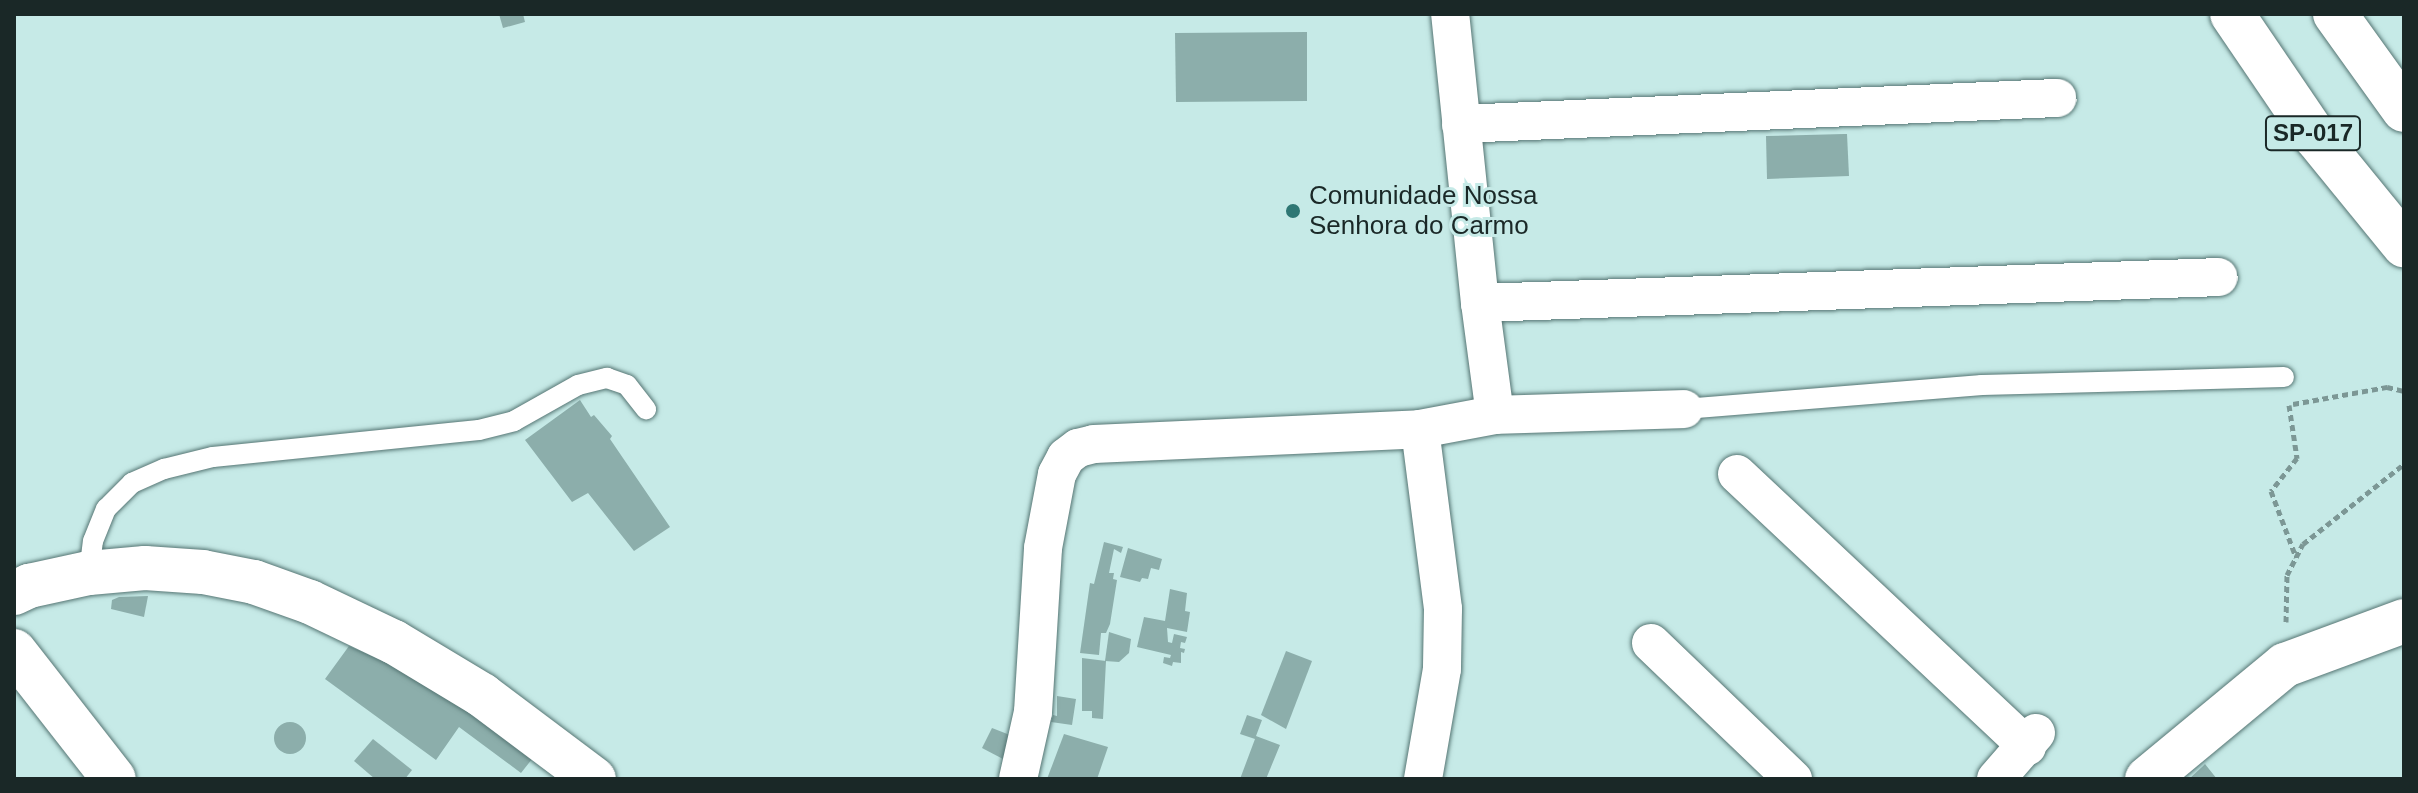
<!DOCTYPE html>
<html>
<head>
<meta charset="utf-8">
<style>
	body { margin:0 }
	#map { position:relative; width:2418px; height:793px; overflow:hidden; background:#c6eae7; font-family:Helvetica,sans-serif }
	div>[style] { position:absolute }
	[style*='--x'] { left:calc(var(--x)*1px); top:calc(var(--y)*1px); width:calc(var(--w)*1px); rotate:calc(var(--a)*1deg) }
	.building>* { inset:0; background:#8caeab }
	.round { border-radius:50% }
	.path>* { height:5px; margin-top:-2.5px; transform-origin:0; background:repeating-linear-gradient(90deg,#7c9795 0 6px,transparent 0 10px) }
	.roads { filter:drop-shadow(0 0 2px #557573) drop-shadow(0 0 2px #557573) }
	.service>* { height:20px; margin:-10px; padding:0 10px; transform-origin:10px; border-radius:10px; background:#fff }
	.minor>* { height:38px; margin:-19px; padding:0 19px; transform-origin:19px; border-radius:19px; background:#fff }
	.secondary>* { height:44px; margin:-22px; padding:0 22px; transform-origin:22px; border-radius:22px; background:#fff }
	.trunk>* { height:44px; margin:-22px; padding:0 22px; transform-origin:22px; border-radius:22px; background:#fff }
	.dots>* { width:22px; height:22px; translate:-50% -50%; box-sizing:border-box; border:4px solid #c6eae7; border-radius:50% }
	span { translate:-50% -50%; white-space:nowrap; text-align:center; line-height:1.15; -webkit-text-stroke:6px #c6eae7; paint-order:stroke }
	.shield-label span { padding:2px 6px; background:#c6eae7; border:2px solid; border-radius:6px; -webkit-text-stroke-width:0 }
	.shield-label { font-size:24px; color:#1a2827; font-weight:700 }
	.poi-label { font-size:26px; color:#1a2827 }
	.left { translate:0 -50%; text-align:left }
	.frame { position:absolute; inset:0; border:16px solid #1a2827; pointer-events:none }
</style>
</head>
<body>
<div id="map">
	<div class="building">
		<div style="clip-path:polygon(499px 14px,523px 14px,525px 22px,503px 28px)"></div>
		<div style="clip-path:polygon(1307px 32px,1307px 101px,1176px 102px,1175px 33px)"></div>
		<div style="clip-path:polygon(1844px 134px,1847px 134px,1849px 176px,1767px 179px,1766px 136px)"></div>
		<div style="clip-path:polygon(580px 400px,591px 417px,594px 415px,612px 436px,610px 439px,670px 527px,634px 551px,588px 493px,572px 502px,525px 440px)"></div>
		<div style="clip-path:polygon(1104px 542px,1123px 547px,1121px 553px,1114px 549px,1109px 573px,1114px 573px,1113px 579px,1117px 580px,1110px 624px,1106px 633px,1101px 633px,1099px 655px,1080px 653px,1090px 583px,1094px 584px)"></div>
		<div style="clip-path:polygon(1128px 548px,1162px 559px,1159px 570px,1151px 568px,1148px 579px,1142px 578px,1140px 582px,1120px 577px)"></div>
		<div style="clip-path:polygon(1170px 589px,1187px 593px,1185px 611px,1190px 612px,1187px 632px,1167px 628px,1168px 642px,1172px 643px,1174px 634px,1187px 637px,1185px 643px,1181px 642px,1180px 648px,1185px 649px,1184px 653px,1181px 652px,1181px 663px,1173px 662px,1172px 666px,1163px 663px,1164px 657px,1170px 658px,1171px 655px,1137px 647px,1144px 617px,1165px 621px)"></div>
		<div style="clip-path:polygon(148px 596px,144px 617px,111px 609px,112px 600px,119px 597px)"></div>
		<div style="clip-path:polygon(1109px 632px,1131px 639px,1129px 653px,1119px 662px,1105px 661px)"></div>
		<div style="clip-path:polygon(349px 646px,436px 684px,536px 754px,521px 773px,459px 727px,436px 760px,325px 679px)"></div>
		<div style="clip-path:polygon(1286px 651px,1312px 661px,1286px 729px,1261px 715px)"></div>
		<div style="clip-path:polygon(1082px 658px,1106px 661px,1103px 719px,1092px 718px,1092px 711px,1082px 711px)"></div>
		<div style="clip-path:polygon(1057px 696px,1076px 699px,1072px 725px,1051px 722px,1053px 715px,1057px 716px)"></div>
		<div style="clip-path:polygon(1247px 715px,1262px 720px,1256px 736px,1280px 745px,1266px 779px,1240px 779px,1255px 739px,1240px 734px)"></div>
		<div class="round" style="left:274px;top:722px;width:32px;height:32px"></div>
		<div style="clip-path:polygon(992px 728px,1015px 737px,1003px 759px,982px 748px)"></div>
		<div style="clip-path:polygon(1064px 734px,1108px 747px,1097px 779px,1047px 779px)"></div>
		<div style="clip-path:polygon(373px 739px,412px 770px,405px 779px,375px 779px,354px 761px)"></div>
		<div style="clip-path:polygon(2205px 764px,2217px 779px,2189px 779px,2202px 767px)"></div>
	</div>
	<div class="path">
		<div style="--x:2293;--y:404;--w:96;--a:-10.3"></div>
		<div style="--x:2387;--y:387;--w:17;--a:13"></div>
		<div style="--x:2289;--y:405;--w:54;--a:81.4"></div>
		<div style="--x:2297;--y:458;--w:42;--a:128.2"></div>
		<div style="--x:2271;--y:491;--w:71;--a:69.3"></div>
		<div style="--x:2286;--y:622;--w:47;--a:-88.8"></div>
		<div style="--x:2287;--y:575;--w:35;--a:-63"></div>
		<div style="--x:2303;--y:544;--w:129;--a:-38.4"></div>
	</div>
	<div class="roads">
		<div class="service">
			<div style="--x:1684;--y:409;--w:299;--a:-4.6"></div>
			<div style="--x:1982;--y:385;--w:302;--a:-1.5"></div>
			<div style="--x:89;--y:573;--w:32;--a:-83"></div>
			<div style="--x:93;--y:541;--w:35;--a:-68"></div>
			<div style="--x:106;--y:509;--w:37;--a:-45"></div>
			<div style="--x:132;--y:483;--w:35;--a:-24"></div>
			<div style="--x:164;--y:469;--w:50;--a:-13.8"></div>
			<div style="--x:213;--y:457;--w:267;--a:-5.8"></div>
			<div style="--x:479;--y:430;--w:36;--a:-14"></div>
			<div style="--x:514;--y:421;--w:73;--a:-29.4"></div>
			<div style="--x:578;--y:385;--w:30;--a:-14"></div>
			<div style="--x:607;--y:378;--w:21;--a:19"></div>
			<div style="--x:627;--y:385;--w:31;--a:52"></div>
		</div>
		<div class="minor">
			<div style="--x:1461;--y:124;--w:597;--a:-2.5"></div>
			<div style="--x:1480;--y:303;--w:739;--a:-2.01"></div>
			<div style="--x:1495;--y:415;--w:189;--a:-1.8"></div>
			<div style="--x:1420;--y:429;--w:181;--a:82.7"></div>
			<div style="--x:1443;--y:609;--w:60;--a:91"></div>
			<div style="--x:1442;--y:669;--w:112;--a:99.8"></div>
			<div style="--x:1737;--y:474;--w:398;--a:43.2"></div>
			<div style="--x:1651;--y:643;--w:197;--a:43.8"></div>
			<div style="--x:1018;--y:779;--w:69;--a:-77.4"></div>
			<div style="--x:1033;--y:712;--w:164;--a:-86.5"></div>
			<div style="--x:1043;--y:548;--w:75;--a:-79.3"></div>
			<div style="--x:1057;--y:474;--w:19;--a:-62"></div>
			<div style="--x:1066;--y:457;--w:15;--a:-37"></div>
			<div style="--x:1078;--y:448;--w:16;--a:-14"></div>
			<div style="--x:1094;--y:444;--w:326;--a:-2.6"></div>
			<div style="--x:1420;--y:429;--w:76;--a:-10.6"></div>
			<div style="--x:1495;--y:415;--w:113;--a:-97.6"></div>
			<div style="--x:1480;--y:303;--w:291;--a:-95.9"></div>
			<div style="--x:1996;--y:779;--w:61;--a:-49"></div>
		</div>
		<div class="secondary">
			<div style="--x:14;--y:593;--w:17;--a:-25"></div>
			<div style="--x:29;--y:586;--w:61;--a:-12.2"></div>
			<div style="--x:89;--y:573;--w:56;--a:-5.1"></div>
			<div style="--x:145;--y:568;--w:58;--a:3.9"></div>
			<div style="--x:203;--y:572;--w:52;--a:11.1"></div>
			<div style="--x:254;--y:582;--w:59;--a:19.7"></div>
			<div style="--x:310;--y:602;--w:93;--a:25.5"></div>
			<div style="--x:394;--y:642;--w:103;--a:31.1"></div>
			<div style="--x:482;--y:695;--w:140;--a:36.9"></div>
			<div style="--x:14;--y:651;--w:162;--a:52"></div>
			<div style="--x:2147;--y:779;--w:179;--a:-39.6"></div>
			<div style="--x:2285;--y:665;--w:127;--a:-20.3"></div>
		</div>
		<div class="trunk">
			<div style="--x:2232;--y:14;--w:148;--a:55.8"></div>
			<div style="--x:2315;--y:136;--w:141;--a:50.8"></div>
			<div style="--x:2335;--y:14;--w:118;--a:54.3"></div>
		</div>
	</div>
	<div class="dots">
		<div style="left:1293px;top:211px;background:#2e7774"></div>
	</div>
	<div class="shield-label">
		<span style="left:2313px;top:133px">SP-017</span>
	</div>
	<div class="poi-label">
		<span class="left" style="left:1309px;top:211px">Comunidade Nossa<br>Senhora do Carmo</span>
	</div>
	<div class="frame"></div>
</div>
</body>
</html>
